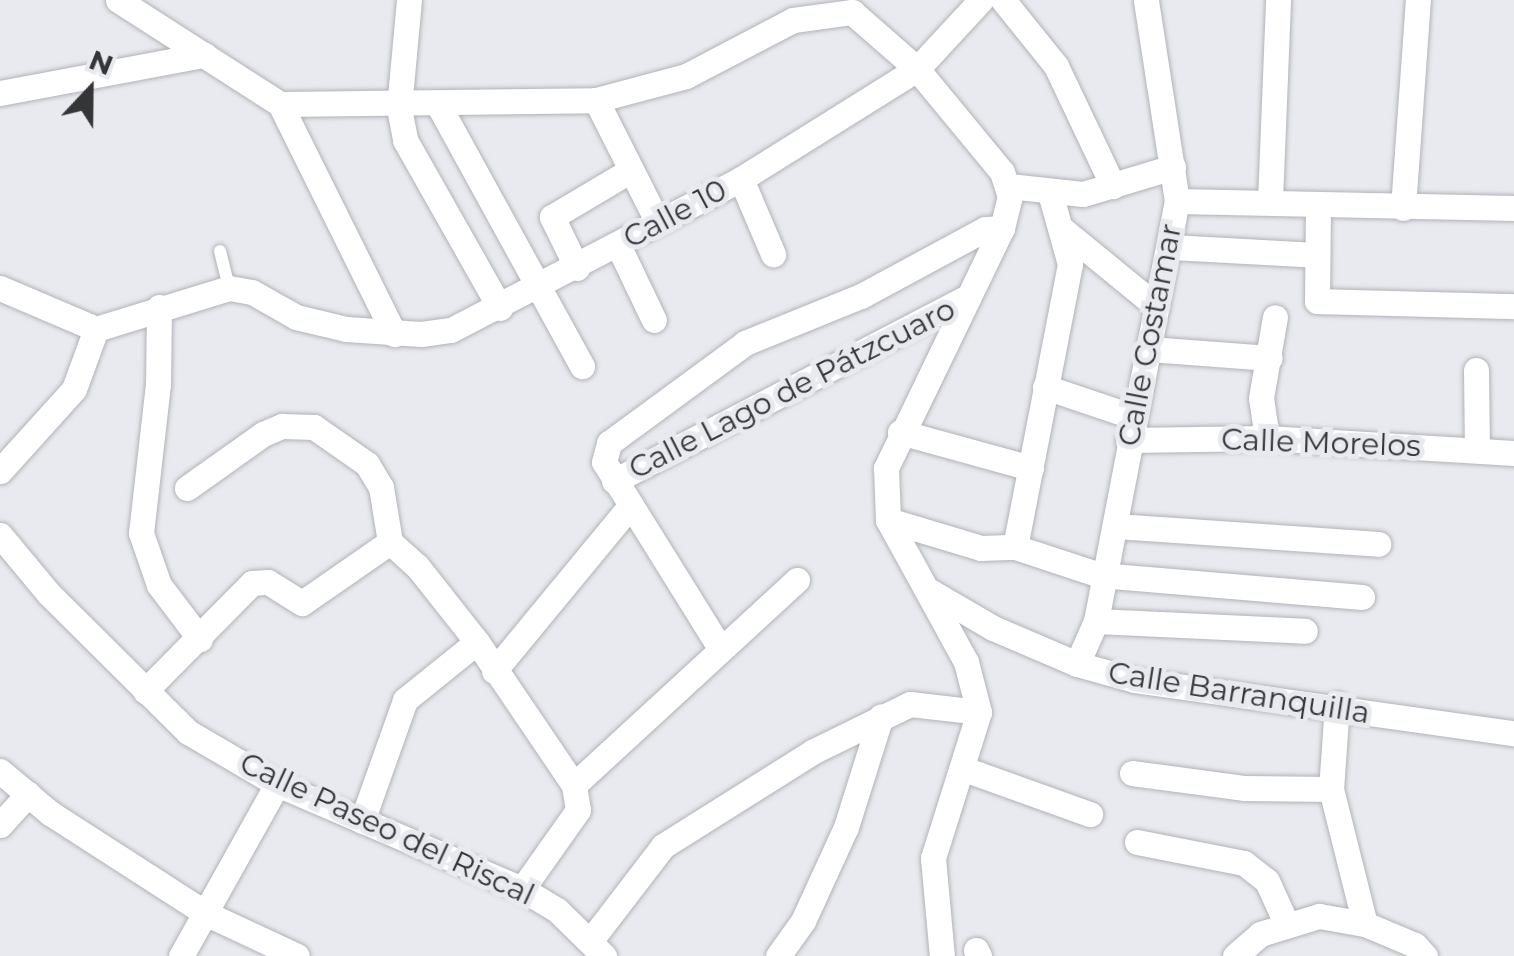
<!DOCTYPE html>
<html>
<head>
<meta charset="utf-8">
<style>
	body { margin:0 }
	#map { position:relative; width:1514px; height:956px; overflow:hidden; background:#e8eaef; font-family:Montserrat,sans-serif }
	div>[style] { position:absolute }
	[style*='--x'] { left:calc(var(--x)*1px); top:calc(var(--y)*1px); width:calc(var(--w)*1px); rotate:calc(var(--a)*1deg) }
	.roads { filter:drop-shadow(0 0 2px #b1b3b8) drop-shadow(0 0 2px #b1b3b8) }
	.service>* { height:12px; margin:-6px; padding:0 6px; transform-origin:6px; border-radius:6px; background:#fff }
	.minor>* { height:25px; margin:-12.5px; padding:0 12.5px; transform-origin:12.5px; border-radius:12.5px; background:#fff }
	span { translate:-50% -50%; white-space:nowrap; text-align:center; line-height:1.15; -webkit-text-stroke:10px #e8eaef; paint-order:stroke }
	.street-label { font-size:30px; color:#343537 }
	.north { position:absolute; left:40px; top:40px; width:100px; height:100px; -webkit-text-stroke:8px #e8eaef; paint-order:stroke; rotate:22deg; font-size:28px; font-weight:700; line-height:40px; text-align:center; color:#343537 }
	.north::after { content:''; display:block; margin:auto; width:35px; height:45px; background:#343537; clip-path:polygon(50% 0,100% 100%,50% 72%,0 100%) }
</style>
</head>
<body>
<div id="map">
	<div class="roads">
		<div class="service">
			<div style="--x:220;--y:251;--w:38;--a:76"></div>
		</div>
		<div class="minor">
			<div style="--x:118;--y:0;--w:193;--a:32.7"></div>
			<div style="--x:280;--y:104;--w:316;--a:-0.7"></div>
			<div style="--x:596;--y:100;--w:93;--a:-14.9"></div>
			<div style="--x:686;--y:76;--w:121;--a:-27.6"></div>
			<div style="--x:793;--y:20;--w:60;--a:-7.7"></div>
			<div style="--x:852;--y:12;--w:86;--a:41.2"></div>
			<div style="--x:917;--y:69;--w:134;--a:50.5"></div>
			<div style="--x:1002;--y:172;--w:25;--a:72"></div>
			<div style="--x:1010;--y:196;--w:33;--a:104"></div>
			<div style="--x:1002;--y:228;--w:267;--a:115.8"></div>
			<div style="--x:886;--y:468;--w:52;--a:87.8"></div>
			<div style="--x:888;--y:520;--w:162;--a:61.2"></div>
			<div style="--x:966;--y:662;--w:52;--a:75.4"></div>
			<div style="--x:979;--y:712;--w:153;--a:107.5"></div>
			<div style="--x:933;--y:858;--w:98;--a:84.8"></div>
			<div style="--x:409;--y:0;--w:108;--a:95.3"></div>
			<div style="--x:399;--y:108;--w:33;--a:79"></div>
			<div style="--x:405;--y:140;--w:193;--a:60.5"></div>
			<div style="--x:1003;--y:0;--w:85;--a:51.2"></div>
			<div style="--x:1056;--y:66;--w:133;--a:64.6"></div>
			<div style="--x:0;--y:93;--w:208;--a:-10.6"></div>
			<div style="--x:596;--y:100;--w:136;--a:63.2"></div>
			<div style="--x:280;--y:104;--w:257;--a:63.6"></div>
			<div style="--x:439;--y:106;--w:297;--a:61.2"></div>
			<div style="--x:741;--y:179;--w:82;--a:66.9"></div>
			<div style="--x:1009;--y:186;--w:74;--a:6.2"></div>
			<div style="--x:1083;--y:194;--w:94;--a:-16.7"></div>
			<div style="--x:1177;--y:201;--w:337;--a:1.2"></div>
			<div style="--x:1270;--y:201;--w:201;--a:-87.7"></div>
			<div style="--x:1318;--y:206;--w:95;--a:90.6"></div>
			<div style="--x:1317;--y:301;--w:197;--a:1.5"></div>
			<div style="--x:1403;--y:208;--w:209;--a:-85.9"></div>
			<div style="--x:1062;--y:229;--w:122;--a:39.3"></div>
			<div style="--x:618;--y:245;--w:83;--a:64.4"></div>
			<div style="--x:1170;--y:247;--w:147;--a:3.1"></div>
			<div style="--x:577;--y:268;--w:57;--a:-116.1"></div>
			<div style="--x:552;--y:217;--w:92;--a:-30.7"></div>
			<div style="--x:0;--y:288;--w:104;--a:23.1"></div>
			<div style="--x:96;--y:329;--w:139;--a:-17.1"></div>
			<div style="--x:229;--y:288;--w:23;--a:10"></div>
			<div style="--x:252;--y:292;--w:51;--a:29.6"></div>
			<div style="--x:296;--y:317;--w:51;--a:13.5"></div>
			<div style="--x:346;--y:329;--w:75;--a:3.8"></div>
			<div style="--x:421;--y:334;--w:30;--a:-8"></div>
			<div style="--x:451;--y:330;--w:327;--a:-27.5"></div>
			<div style="--x:741;--y:179;--w:208;--a:-32"></div>
			<div style="--x:917;--y:69;--w:94;--a:-47.2"></div>
			<div style="--x:159;--y:307;--w:77;--a:90.7"></div>
			<div style="--x:158;--y:384;--w:150;--a:96.5"></div>
			<div style="--x:141;--y:533;--w:55;--a:70.9"></div>
			<div style="--x:159;--y:585;--w:68;--a:52.8"></div>
			<div style="--x:1149;--y:349;--w:121;--a:4.3"></div>
			<div style="--x:1476;--y:370;--w:80;--a:89.3"></div>
			<div style="--x:1045;--y:387;--w:94;--a:18.6"></div>
			<div style="--x:900;--y:432;--w:136;--a:15.4"></div>
			<div style="--x:1267;--y:438;--w:40;--a:-98.5"></div>
			<div style="--x:1261;--y:398;--w:82;--a:-80.2"></div>
			<div style="--x:1128;--y:440;--w:139;--a:-0.8"></div>
			<div style="--x:1267;--y:438;--w:247;--a:3.5"></div>
			<div style="--x:0;--y:471;--w:110;--a:-47.9"></div>
			<div style="--x:74;--y:389;--w:64;--a:-69.9"></div>
			<div style="--x:614;--y:481;--w:400;--a:-27.5"></div>
			<div style="--x:187;--y:488;--w:93;--a:-35.4"></div>
			<div style="--x:263;--y:434;--w:21;--a:-23"></div>
			<div style="--x:282;--y:426;--w:32;--a:2"></div>
			<div style="--x:314;--y:427;--w:65;--a:34.9"></div>
			<div style="--x:367;--y:464;--w:27;--a:59"></div>
			<div style="--x:381;--y:487;--w:56;--a:80.7"></div>
			<div style="--x:888;--y:520;--w:97;--a:16.8"></div>
			<div style="--x:981;--y:548;--w:34;--a:-2"></div>
			<div style="--x:1015;--y:547;--w:89;--a:18.2"></div>
			<div style="--x:1100;--y:575;--w:263;--a:4.8"></div>
			<div style="--x:1116;--y:526;--w:263;--a:3.9"></div>
			<div style="--x:0;--y:535;--w:77;--a:50.3"></div>
			<div style="--x:49;--y:594;--w:196;--a:44.8"></div>
			<div style="--x:188;--y:732;--w:103;--a:30.3"></div>
			<div style="--x:277;--y:784;--w:267;--a:23.2"></div>
			<div style="--x:522;--y:889;--w:41;--a:31"></div>
			<div style="--x:557;--y:910;--w:66;--a:44.4"></div>
			<div style="--x:390;--y:542;--w:36;--a:42"></div>
			<div style="--x:417;--y:566;--w:97;--a:51.7"></div>
			<div style="--x:477;--y:642;--w:173;--a:55.9"></div>
			<div style="--x:574;--y:785;--w:25;--a:81"></div>
			<div style="--x:578;--y:810;--w:97;--a:125.3"></div>
			<div style="--x:1015;--y:547;--w:288;--a:-79"></div>
			<div style="--x:1070;--y:264;--w:74;--a:-105.7"></div>
			<div style="--x:928;--y:590;--w:75;--a:30.3"></div>
			<div style="--x:993;--y:628;--w:91;--a:23.2"></div>
			<div style="--x:1077;--y:664;--w:60;--a:15.4"></div>
			<div style="--x:1135;--y:680;--w:383;--a:8"></div>
			<div style="--x:1096;--y:621;--w:209;--a:2.7"></div>
			<div style="--x:720;--y:648;--w:219;--a:-121.9"></div>
			<div style="--x:604;--y:462;--w:20;--a:-75"></div>
			<div style="--x:609;--y:443;--w:169;--a:-36.3"></div>
			<div style="--x:745;--y:343;--w:125;--a:-22.1"></div>
			<div style="--x:861;--y:296;--w:141;--a:-28.4"></div>
			<div style="--x:985;--y:229;--w:17;--a:-3"></div>
			<div style="--x:1077;--y:664;--w:47;--a:-66.2"></div>
			<div style="--x:1096;--y:621;--w:428;--a:-79.1"></div>
			<div style="--x:1177;--y:201;--w:203;--a:-98.8"></div>
			<div style="--x:494;--y:671;--w:215;--a:-50.5"></div>
			<div style="--x:145;--y:691;--w:152;--a:-45.3"></div>
			<div style="--x:252;--y:583;--w:16;--a:-4"></div>
			<div style="--x:268;--y:582;--w:40;--a:32"></div>
			<div style="--x:302;--y:603;--w:107;--a:-34.7"></div>
			<div style="--x:1337;--y:704;--w:85;--a:94"></div>
			<div style="--x:1331;--y:789;--w:139;--a:75.9"></div>
			<div style="--x:964;--y:769;--w:134;--a:19.7"></div>
			<div style="--x:0;--y:771;--w:65;--a:40"></div>
			<div style="--x:50;--y:813;--w:187;--a:32.8"></div>
			<div style="--x:207;--y:914;--w:99;--a:25"></div>
			<div style="--x:1132;--y:773;--w:114;--a:7.6"></div>
			<div style="--x:1245;--y:788;--w:86;--a:0.7"></div>
			<div style="--x:574;--y:785;--w:303;--a:-42.6"></div>
			<div style="--x:362;--y:821;--w:128;--a:-70.4"></div>
			<div style="--x:405;--y:700;--w:92;--a:-38.9"></div>
			<div style="--x:0;--y:825;--w:42;--a:-47.9"></div>
			<div style="--x:1137;--y:842;--w:109;--a:11.1"></div>
			<div style="--x:1244;--y:863;--w:29;--a:38"></div>
			<div style="--x:1267;--y:881;--w:48;--a:65.6"></div>
			<div style="--x:591;--y:940;--w:118;--a:-52.5"></div>
			<div style="--x:663;--y:846;--w:176;--a:-32.2"></div>
			<div style="--x:812;--y:752;--w:109;--a:-26.1"></div>
			<div style="--x:910;--y:704;--w:69;--a:6.6"></div>
			<div style="--x:976;--y:950;--w:7;--a:63"></div>
			<div style="--x:181;--y:956;--w:197;--a:-60.8"></div>
			<div style="--x:778;--y:956;--w:43;--a:-54.5"></div>
			<div style="--x:803;--y:921;--w:103;--a:-65.4"></div>
			<div style="--x:846;--y:827;--w:116;--a:-72.5"></div>
			<div style="--x:1235;--y:956;--w:33;--a:-41"></div>
			<div style="--x:1260;--y:934;--w:62;--a:-17"></div>
			<div style="--x:1319;--y:916;--w:47;--a:9.9"></div>
			<div style="--x:1365;--y:924;--w:54;--a:22.8"></div>
			<div style="--x:1415;--y:945;--w:15;--a:48"></div>
		</div>
	</div>
	<div class="street-label">
		<span style="left:675px;top:214px;rotate:-28deg">Calle 10</span>
		<span style="left:1150px;top:335px;rotate:-79deg">Calle Costamar</span>
		<span style="left:792px;top:389px;rotate:-27deg">Calle Lago de Pátzcuaro</span>
		<span style="left:1321px;top:443px;rotate:2deg">Calle Morelos</span>
		<span style="left:1239px;top:693px;rotate:9deg">Calle Barranquilla</span>
		<span style="left:387px;top:829px;rotate:25deg">Calle Paseo del Riscal</span>
	</div>
	<div class="north">N</div>
</div>
</body>
</html>
